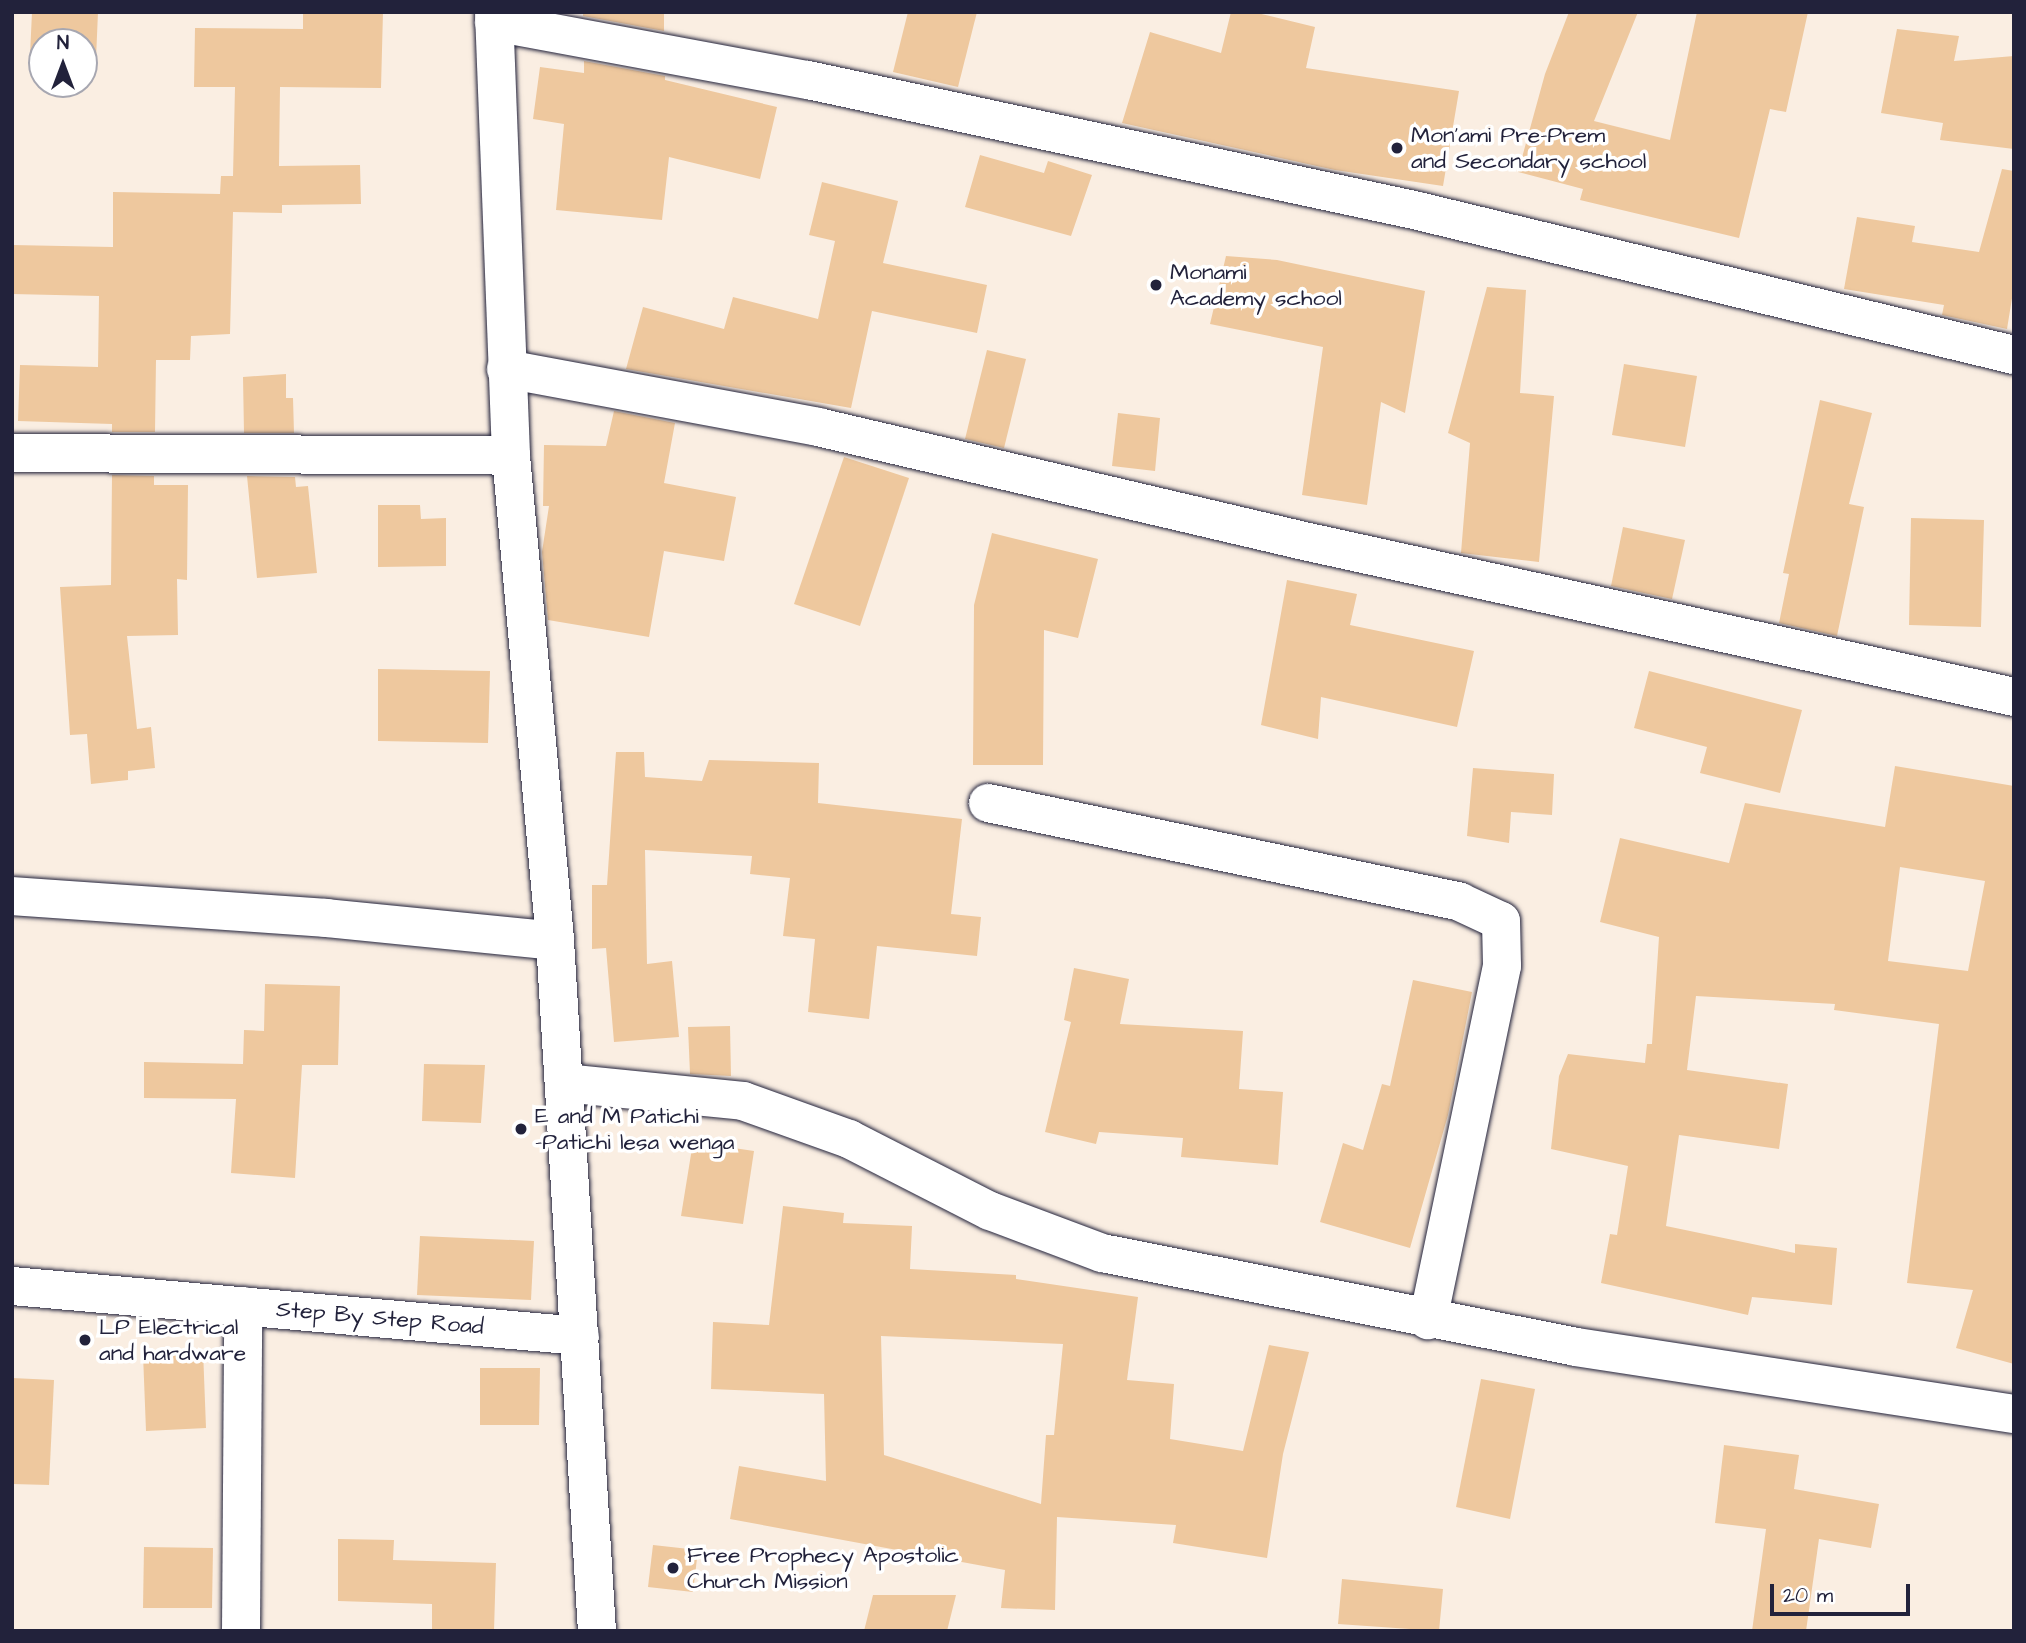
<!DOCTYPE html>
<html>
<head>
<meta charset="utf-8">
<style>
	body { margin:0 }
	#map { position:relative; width:2026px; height:1643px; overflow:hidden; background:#faeee2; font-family:"Architects Daughter",sans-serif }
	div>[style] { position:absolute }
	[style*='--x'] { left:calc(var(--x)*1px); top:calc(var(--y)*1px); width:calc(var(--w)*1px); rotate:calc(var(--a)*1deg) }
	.building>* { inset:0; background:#eec89e }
	.roads { filter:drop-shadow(0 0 2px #22223b) drop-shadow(0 0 2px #22223b) }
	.minor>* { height:38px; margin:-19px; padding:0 19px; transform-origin:19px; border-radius:19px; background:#fff }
	.dots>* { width:19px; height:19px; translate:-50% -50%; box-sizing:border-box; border:4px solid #fff; border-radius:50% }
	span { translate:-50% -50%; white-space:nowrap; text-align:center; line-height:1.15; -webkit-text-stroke:7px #fff; paint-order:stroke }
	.poi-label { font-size:23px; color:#22223b }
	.left { translate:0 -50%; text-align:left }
	.street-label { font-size:23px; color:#22223b }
	.frame { position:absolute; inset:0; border:14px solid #22223b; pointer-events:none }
	.north { position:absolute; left:28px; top:28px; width:70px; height:70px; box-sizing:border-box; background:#fff; border:2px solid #a7a7b1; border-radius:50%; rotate:0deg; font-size:19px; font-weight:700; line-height:28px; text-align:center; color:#22223b }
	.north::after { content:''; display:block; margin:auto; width:24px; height:32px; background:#22223b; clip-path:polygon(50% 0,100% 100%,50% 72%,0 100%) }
	.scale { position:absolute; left:1770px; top:1584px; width:140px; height:32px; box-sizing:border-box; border:4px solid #22223b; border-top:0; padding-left:9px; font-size:21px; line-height:24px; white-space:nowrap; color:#22223b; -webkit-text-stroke:5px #fff; paint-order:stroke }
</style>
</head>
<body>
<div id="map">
	<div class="building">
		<div style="clip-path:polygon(32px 12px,98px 12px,96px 59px,84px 58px,84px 42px,42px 42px,42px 56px,30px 55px)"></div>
		<div style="clip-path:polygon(303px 12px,383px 12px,381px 88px,280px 87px,279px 166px,360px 165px,361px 204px,282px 205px,282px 213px,233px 212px,230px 334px,191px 336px,190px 360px,156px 360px,155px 432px,112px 432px,112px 424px,18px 421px,20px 365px,98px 367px,99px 296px,12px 294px,12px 245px,113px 247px,113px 192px,220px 194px,221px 176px,233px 176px,235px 87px,194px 87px,195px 28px,303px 29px)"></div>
		<div style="clip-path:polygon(583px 12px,664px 12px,664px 31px,583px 16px)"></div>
		<div style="clip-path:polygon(908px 12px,977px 12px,958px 87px,893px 72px)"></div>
		<div style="clip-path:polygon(1231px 12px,1253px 12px,1315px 27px,1306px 68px,1459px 91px,1443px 186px,1335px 170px,1122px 123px,1150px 32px,1221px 53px)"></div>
		<div style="clip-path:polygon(1569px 12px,1638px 12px,1594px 121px,1670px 140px,1697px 12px,1808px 12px,1786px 112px,1770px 109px,1739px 238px,1580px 200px,1583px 189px,1518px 172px,1545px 74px)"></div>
		<div style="clip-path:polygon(1897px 29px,1959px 36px,1954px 61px,2014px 56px,2014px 149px,1940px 140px,1943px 123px,1881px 113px)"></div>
		<div style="clip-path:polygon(584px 61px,665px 76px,665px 80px,777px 107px,760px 179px,669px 157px,662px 220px,556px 210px,564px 124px,533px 119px,540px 67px,584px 73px)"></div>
		<div style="clip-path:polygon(980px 155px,1044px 173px,1048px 161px,1092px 175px,1071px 236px,965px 207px)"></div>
		<div style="clip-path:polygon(2002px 169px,2014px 171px,2014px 286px,2007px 329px,1942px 315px,1944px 305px,1844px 289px,1857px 217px,1915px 226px,1912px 242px,1979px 252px)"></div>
		<div style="clip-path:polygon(822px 182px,898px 201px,883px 263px,987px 285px,977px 333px,872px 311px,851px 408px,626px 369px,643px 307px,724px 329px,733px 297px,818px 319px,835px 241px,809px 235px)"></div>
		<div style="clip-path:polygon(1226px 256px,1277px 260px,1425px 291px,1405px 413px,1381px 402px,1367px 505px,1302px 495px,1323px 347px,1210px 324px)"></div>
		<div style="clip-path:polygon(1487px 287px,1526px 290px,1520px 393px,1554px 396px,1539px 562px,1461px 553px,1470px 443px,1448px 433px)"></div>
		<div style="clip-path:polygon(987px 350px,1026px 359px,1004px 448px,965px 439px)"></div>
		<div style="clip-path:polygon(1624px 364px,1697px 376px,1685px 447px,1612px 435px)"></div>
		<div style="clip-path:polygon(286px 374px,286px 398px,293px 398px,294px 433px,244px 433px,243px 377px)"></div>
		<div style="clip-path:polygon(1820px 400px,1872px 413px,1849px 504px,1864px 507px,1837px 636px,1779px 623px,1789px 574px,1783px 573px)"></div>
		<div style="clip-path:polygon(614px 411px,675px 423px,664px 483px,736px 497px,724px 561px,664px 551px,649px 637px,548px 620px,542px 552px,549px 506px,543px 506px,544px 445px,606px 446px)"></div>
		<div style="clip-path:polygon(1118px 413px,1160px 418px,1155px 471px,1112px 466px)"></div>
		<div style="clip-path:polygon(844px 457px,909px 478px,860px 626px,794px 604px)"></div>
		<div style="clip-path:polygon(112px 475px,154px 476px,154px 485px,188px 485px,187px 580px,177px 579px,178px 635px,127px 636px,137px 729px,151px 727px,155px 768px,128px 771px,128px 780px,91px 784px,87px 734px,70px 735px,60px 587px,111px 585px)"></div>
		<div style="clip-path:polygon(247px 476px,295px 477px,296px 487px,308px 486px,317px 573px,257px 578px)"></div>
		<div style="clip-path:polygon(378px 505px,420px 505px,421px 519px,446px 518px,446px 566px,378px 567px)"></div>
		<div style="clip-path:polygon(1911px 518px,1984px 520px,1981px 627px,1909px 625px)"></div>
		<div style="clip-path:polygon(1623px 527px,1685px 540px,1672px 599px,1611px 586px)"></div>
		<div style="clip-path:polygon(992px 533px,1098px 559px,1078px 638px,1044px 630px,1043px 765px,973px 765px,974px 605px)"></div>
		<div style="clip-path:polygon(1287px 580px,1357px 594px,1350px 625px,1474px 651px,1457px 727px,1321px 697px,1318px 739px,1261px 725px)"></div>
		<div style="clip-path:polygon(378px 669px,490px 671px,488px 743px,378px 741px)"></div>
		<div style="clip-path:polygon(1649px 671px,1802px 710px,1780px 793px,1700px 773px,1707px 747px,1634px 728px)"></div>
		<div style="clip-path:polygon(616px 752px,644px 752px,645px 777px,702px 781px,709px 760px,819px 763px,818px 803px,962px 819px,951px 914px,981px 917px,977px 956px,877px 946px,869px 1019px,808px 1012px,815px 939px,783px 936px,790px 878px,750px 874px,752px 856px,645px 850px,647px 964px,672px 961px,679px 1037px,614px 1042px,606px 948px,592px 949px,592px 885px,607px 885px)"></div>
		<div style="clip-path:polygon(evenodd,1895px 766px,2014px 786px,2014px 1364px,1956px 1348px,1973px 1290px,1907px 1283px,1939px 1024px,1834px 1010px,1835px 1004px,1696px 996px,1687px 1070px,1788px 1084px,1779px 1149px,1679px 1135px,1666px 1226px,1795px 1253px,1795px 1244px,1837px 1248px,1832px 1305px,1752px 1297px,1748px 1315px,1601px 1283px,1610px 1234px,1617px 1235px,1628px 1166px,1551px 1149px,1559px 1076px,1568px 1054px,1645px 1063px,1647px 1044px,1652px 1044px,1659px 937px,1600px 922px,1620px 838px,1729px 863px,1745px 803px,1885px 827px,1895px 766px,1900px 867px,1985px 881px,1968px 971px,1888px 961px,1900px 867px)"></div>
		<div style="clip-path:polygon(1473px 768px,1554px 774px,1552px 815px,1511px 812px,1509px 843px,1467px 836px)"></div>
		<div style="clip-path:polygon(1074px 968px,1129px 979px,1120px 1024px,1243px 1031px,1239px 1089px,1283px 1092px,1278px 1165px,1181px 1157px,1183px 1138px,1099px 1132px,1096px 1144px,1045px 1132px,1071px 1022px,1064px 1020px)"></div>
		<div style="clip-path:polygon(1413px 980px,1472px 992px,1448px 1115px,1410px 1248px,1320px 1222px,1343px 1143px,1363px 1150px,1382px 1084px,1390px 1086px)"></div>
		<div style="clip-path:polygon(265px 984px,340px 986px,338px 1065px,302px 1065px,295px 1178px,231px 1173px,236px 1099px,144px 1098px,144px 1062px,243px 1064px,244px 1030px,264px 1031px)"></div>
		<div style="clip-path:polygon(730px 1026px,731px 1076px,690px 1074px,688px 1027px)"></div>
		<div style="clip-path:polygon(424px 1064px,485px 1065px,481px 1123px,422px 1121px)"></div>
		<div style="clip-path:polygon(693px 1142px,754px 1151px,743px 1224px,681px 1216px)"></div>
		<div style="clip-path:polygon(evenodd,783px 1206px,844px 1213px,843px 1223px,912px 1226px,910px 1269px,1016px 1275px,1016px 1279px,1138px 1297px,1127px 1380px,1174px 1384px,1170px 1439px,1243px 1451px,1269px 1345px,1309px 1352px,1283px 1454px,1267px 1558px,1173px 1543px,1176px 1525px,1057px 1517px,1055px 1610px,1001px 1608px,1005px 1570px,730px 1519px,739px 1466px,826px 1481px,824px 1394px,711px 1389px,713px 1322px,769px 1325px,783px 1206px,881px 1336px,1063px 1344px,1054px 1435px,1046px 1435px,1041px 1504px,884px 1455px,881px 1336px)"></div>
		<div style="clip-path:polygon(420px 1236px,534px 1241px,531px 1300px,417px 1295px)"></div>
		<div style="clip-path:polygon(203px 1350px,206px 1428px,146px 1431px,143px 1354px)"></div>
		<div style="clip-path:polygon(480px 1368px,540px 1368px,539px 1425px,480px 1425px)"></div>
		<div style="clip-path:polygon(12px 1378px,54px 1380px,49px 1485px,12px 1484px)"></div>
		<div style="clip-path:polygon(1481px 1379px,1535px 1389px,1510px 1519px,1456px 1507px)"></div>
		<div style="clip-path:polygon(1724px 1445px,1799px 1455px,1794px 1489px,1879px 1504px,1871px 1548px,1819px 1539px,1806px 1631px,1752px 1631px,1766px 1529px,1715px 1523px)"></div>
		<div style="clip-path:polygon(338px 1539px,394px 1540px,393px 1560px,496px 1563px,494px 1631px,432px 1631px,432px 1604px,338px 1601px)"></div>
		<div style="clip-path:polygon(653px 1545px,698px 1550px,693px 1592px,648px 1587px)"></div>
		<div style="clip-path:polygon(144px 1547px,213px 1548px,212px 1608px,143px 1608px)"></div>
		<div style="clip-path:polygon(1342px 1579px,1443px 1589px,1439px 1631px,1338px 1624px)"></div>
		<div style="clip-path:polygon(873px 1595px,956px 1595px,947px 1631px,864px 1631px)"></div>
	</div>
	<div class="roads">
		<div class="minor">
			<div style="--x:494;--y:12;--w:444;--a:87.8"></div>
			<div style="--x:511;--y:456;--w:487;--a:84.8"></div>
			<div style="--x:555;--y:941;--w:691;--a:86.52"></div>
			<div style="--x:494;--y:22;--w:319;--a:10.5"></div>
			<div style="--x:808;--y:80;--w:620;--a:12.11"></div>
			<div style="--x:1414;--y:210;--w:617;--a:13.59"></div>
			<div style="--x:506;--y:369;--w:317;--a:10.5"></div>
			<div style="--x:818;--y:427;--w:499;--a:13.2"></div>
			<div style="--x:1304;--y:541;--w:727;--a:12.39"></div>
			<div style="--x:12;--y:453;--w:499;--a:0.3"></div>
			<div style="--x:988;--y:803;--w:482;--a:11.8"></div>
			<div style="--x:1460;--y:902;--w:45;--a:24.9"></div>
			<div style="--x:1501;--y:921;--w:45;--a:88.7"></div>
			<div style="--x:1502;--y:966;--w:362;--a:101.8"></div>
			<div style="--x:12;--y:896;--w:315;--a:4"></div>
			<div style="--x:326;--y:918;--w:230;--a:5.7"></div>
			<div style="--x:564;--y:1083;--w:180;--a:5.7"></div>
			<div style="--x:743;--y:1101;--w:113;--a:19.7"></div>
			<div style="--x:849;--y:1139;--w:158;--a:27.1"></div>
			<div style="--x:990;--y:1211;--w:120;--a:20.6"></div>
			<div style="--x:1102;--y:1253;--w:483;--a:11.2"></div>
			<div style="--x:1576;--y:1347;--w:443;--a:8.7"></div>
			<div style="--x:12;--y:1286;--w:570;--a:5.03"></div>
			<div style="--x:241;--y:1631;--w:325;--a:-89.6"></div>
		</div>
	</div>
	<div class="dots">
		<div style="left:1397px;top:148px;background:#22223b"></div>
		<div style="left:1156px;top:285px;background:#22223b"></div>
		<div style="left:521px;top:1129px;background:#22223b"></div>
		<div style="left:85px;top:1340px;background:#22223b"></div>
		<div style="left:673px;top:1568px;background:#22223b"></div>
	</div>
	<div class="poi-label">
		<span class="left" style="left:1411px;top:148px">Mon'ami Pre-Prem<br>and Secondary school</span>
		<span class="left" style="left:1170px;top:285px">Monami<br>Academy school</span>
		<span class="left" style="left:535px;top:1129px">E and M Patichi<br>-Patichi lesa wenga</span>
		<span class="left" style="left:99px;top:1340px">LP Electrical<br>and hardware</span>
		<span class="left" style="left:687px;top:1568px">Free Prophecy Apostolic<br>Church Mission</span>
	</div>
	<div class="street-label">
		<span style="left:380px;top:1318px;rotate:5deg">Step By Step Road</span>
	</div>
	<div class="frame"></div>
	<div class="north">N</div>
	<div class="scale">20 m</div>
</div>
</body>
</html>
